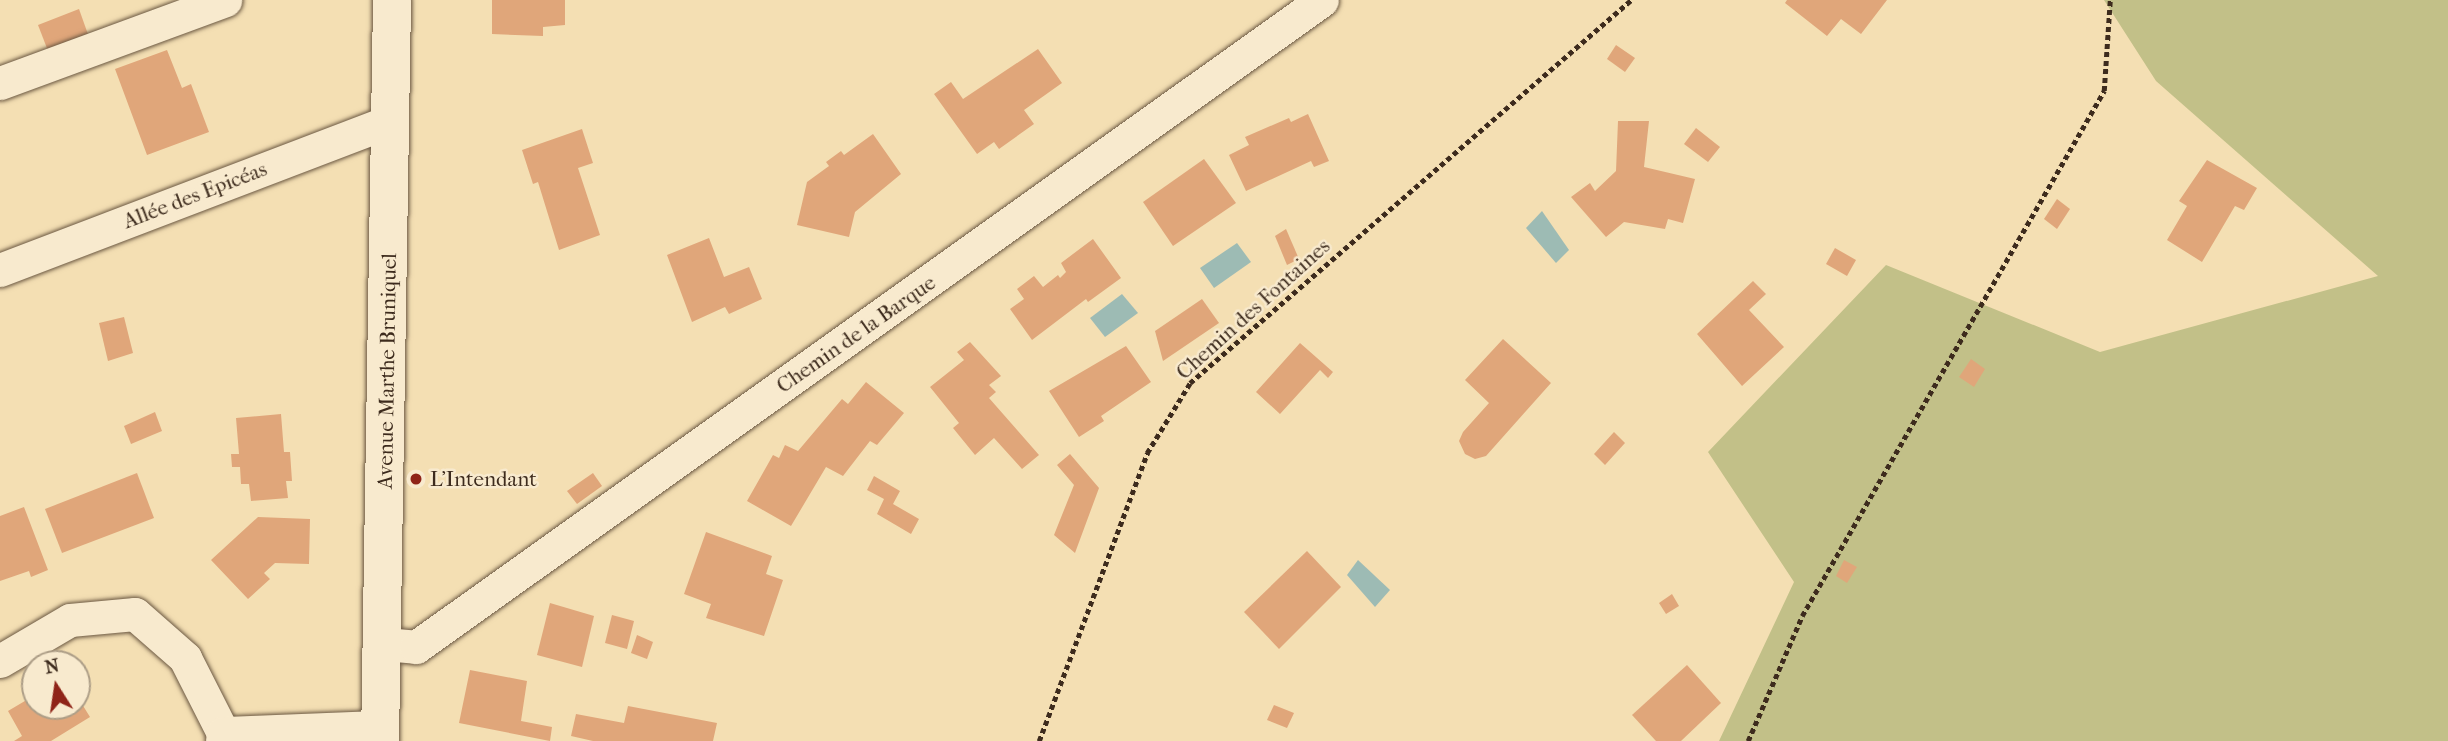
<!DOCTYPE html>
<html>
<head>
<meta charset="utf-8">
<style>
	body { margin:0 }
	#map { position:relative; width:2448px; height:741px; overflow:hidden; background:#f4dfb3; font-family:"IM FELL French Canon",serif }
	div>[style] { position:absolute }
	[style*='--x'] { left:calc(var(--x)*1px); top:calc(var(--y)*1px); width:calc(var(--w)*1px); rotate:calc(var(--a)*1deg) }
	.green>* { inset:0; background:#c2c088 }
	.water>* { inset:0; background:#9dbbb4 }
	.building>* { inset:0; background:#e0a67a }
	.path>* { height:4.5px; margin-top:-2.25px; transform-origin:0; background:repeating-linear-gradient(90deg,#3d2b1d 0 5px,transparent 0 8.5px) }
	.roads { filter:drop-shadow(0 0 2px #6b5842) drop-shadow(0 0 2px #6b5842) }
	.street>* { height:33px; margin:-16.5px; padding:0 16.5px; transform-origin:16.5px; border-radius:16.5px; background:#f8eace }
	.secondary>* { height:38px; margin:-19px; padding:0 19px; transform-origin:19px; border-radius:19px; background:#f8eace }
	.dots>* { width:19px; height:19px; translate:-50% -50%; box-sizing:border-box; border:4px solid #f8eace; border-radius:50% }
	span { translate:-50% -50%; white-space:nowrap; text-align:center; line-height:1.15; -webkit-text-stroke:5px #f8eace; paint-order:stroke }
	.street-label { font-size:21px; color:#3d2b1d }
	.poi-label { font-size:21px; color:#3d2b1d }
	.left { translate:0 -50%; text-align:left }
	.north { position:absolute; left:21px; top:650px; width:70px; height:70px; box-sizing:border-box; background:#f8eace; border:2px solid #ad9e87; border-radius:50%; rotate:348deg; font-size:19px; font-weight:700; line-height:28px; text-align:center; color:#3d2b1d }
	.north::after { content:''; display:block; margin:auto; width:24px; height:32px; background:#8f2418; clip-path:polygon(50% 0,100% 100%,50% 72%,0 100%) }
</style>
</head>
<body>
<div id="map">
	<div class="green">
		<div style="clip-path:polygon(2104px 0,2448px 0,2448px 741px,1719px 741px,1794px 582px,1708px 452px,1886px 265px,2100px 352px,2378px 276px,2156px 81px)"></div>
	</div>
	<div class="water">
		<div style="clip-path:polygon(1542px 211px,1569px 250px,1556px 263px,1526px 228px)"></div>
		<div style="clip-path:polygon(1237px 243px,1251px 262px,1214px 288px,1200px 268px)"></div>
		<div style="clip-path:polygon(1122px 294px,1138px 313px,1105px 337px,1090px 318px)"></div>
		<div style="clip-path:polygon(1358px 560px,1390px 590px,1375px 607px,1347px 575px)"></div>
	</div>
	<div class="building">
		<div style="clip-path:polygon(492px 0,565px 0,565px 25px,543px 27px,543px 36px,492px 34px)"></div>
		<div style="clip-path:polygon(1787px 0,1887px 0,1861px 34px,1841px 19px,1827px 36px,1785px 3px)"></div>
		<div style="clip-path:polygon(79px 9px,90px 40px,50px 56px,38px 25px)"></div>
		<div style="clip-path:polygon(1616px 45px,1635px 58px,1625px 72px,1607px 59px)"></div>
		<div style="clip-path:polygon(1038px 49px,1062px 83px,1024px 110px,1034px 124px,999px 149px,994px 142px,977px 154px,934px 94px,951px 82px,963px 99px)"></div>
		<div style="clip-path:polygon(167px 50px,182px 88px,191px 84px,209px 132px,147px 155px,115px 69px)"></div>
		<div style="clip-path:polygon(1308px 114px,1329px 161px,1314px 167px,1311px 161px,1246px 191px,1229px 155px,1249px 145px,1245px 137px,1289px 118px,1291px 122px)"></div>
		<div style="clip-path:polygon(1618px 121px,1649px 121px,1644px 167px,1695px 179px,1683px 223px,1668px 219px,1665px 229px,1624px 222px,1606px 237px,1571px 197px,1590px 183px,1595px 191px,1616px 171px)"></div>
		<div style="clip-path:polygon(1696px 128px,1720px 147px,1708px 162px,1684px 144px)"></div>
		<div style="clip-path:polygon(582px 129px,593px 163px,578px 168px,600px 235px,559px 250px,538px 182px,533px 184px,522px 150px)"></div>
		<div style="clip-path:polygon(873px 134px,901px 174px,855px 212px,849px 237px,797px 225px,807px 182px,829px 166px,826px 162px,841px 151px,844px 155px)"></div>
		<div style="clip-path:polygon(1204px 159px,1236px 203px,1173px 246px,1143px 202px)"></div>
		<div style="clip-path:polygon(2207px 160px,2257px 188px,2244px 210px,2235px 206px,2202px 262px,2167px 240px,2187px 206px,2179px 201px)"></div>
		<div style="clip-path:polygon(2057px 199px,2070px 209px,2057px 229px,2044px 219px)"></div>
		<div style="clip-path:polygon(1286px 229px,1299px 259px,1287px 265px,1275px 236px)"></div>
		<div style="clip-path:polygon(709px 238px,724px 277px,749px 267px,762px 299px,729px 314px,725px 307px,692px 322px,667px 255px)"></div>
		<div style="clip-path:polygon(1093px 239px,1121px 278px,1088px 302px,1086px 299px,1032px 340px,1010px 309px,1024px 299px,1017px 289px,1034px 276px,1043px 287px,1058px 275px,1060px 278px,1066px 272px,1061px 263px)"></div>
		<div style="clip-path:polygon(1835px 248px,1856px 260px,1847px 276px,1826px 264px)"></div>
		<div style="clip-path:polygon(1753px 281px,1766px 294px,1749px 310px,1784px 347px,1742px 386px,1697px 334px)"></div>
		<div style="clip-path:polygon(1202px 299px,1219px 323px,1163px 361px,1155px 331px)"></div>
		<div style="clip-path:polygon(124px 317px,133px 353px,108px 361px,99px 323px)"></div>
		<div style="clip-path:polygon(1503px 339px,1551px 383px,1486px 456px,1475px 459px,1465px 454px,1459px 441px,1463px 432px,1489px 403px,1465px 380px)"></div>
		<div style="clip-path:polygon(970px 342px,1001px 376px,989px 385px,996px 392px,989px 398px,1039px 455px,1022px 469px,994px 438px,975px 455px,953px 428px,959px 423px,930px 387px,964px 360px,957px 352px)"></div>
		<div style="clip-path:polygon(1300px 343px,1333px 372px,1328px 378px,1320px 370px,1280px 414px,1256px 392px)"></div>
		<div style="clip-path:polygon(1126px 346px,1151px 382px,1101px 416px,1104px 421px,1079px 437px,1049px 391px)"></div>
		<div style="clip-path:polygon(1971px 359px,1985px 369px,1974px 387px,1959px 377px)"></div>
		<div style="clip-path:polygon(866px 382px,904px 413px,877px 445px,870px 441px,843px 476px,826px 467px,791px 526px,747px 501px,773px 455px,779px 458px,785px 445px,798px 451px,842px 399px,848px 404px)"></div>
		<div style="clip-path:polygon(155px 412px,162px 431px,131px 444px,124px 426px)"></div>
		<div style="clip-path:polygon(281px 414px,284px 452px,290px 452px,292px 481px,286px 481px,288px 498px,251px 501px,249px 484px,241px 484px,240px 467px,232px 467px,231px 454px,239px 454px,236px 418px)"></div>
		<div style="clip-path:polygon(1614px 432px,1625px 443px,1605px 465px,1594px 454px)"></div>
		<div style="clip-path:polygon(1070px 454px,1099px 488px,1075px 553px,1054px 535px,1074px 485px,1057px 465px)"></div>
		<div style="clip-path:polygon(137px 473px,154px 518px,62px 553px,45px 509px)"></div>
		<div style="clip-path:polygon(593px 473px,602px 486px,577px 504px,567px 491px)"></div>
		<div style="clip-path:polygon(874px 476px,900px 491px,893px 504px,919px 519px,911px 534px,877px 514px,884px 499px,867px 490px)"></div>
		<div style="clip-path:polygon(24px 507px,48px 570px,31px 577px,29px 571px,0 581px,0 516px)"></div>
		<div style="clip-path:polygon(258px 517px,310px 519px,309px 564px,275px 563px,264px 573px,270px 579px,248px 599px,211px 560px)"></div>
		<div style="clip-path:polygon(706px 532px,772px 556px,766px 574px,783px 580px,764px 636px,706px 618px,711px 604px,684px 594px)"></div>
		<div style="clip-path:polygon(1307px 551px,1341px 587px,1279px 649px,1244px 612px)"></div>
		<div style="clip-path:polygon(1844px 560px,1857px 567px,1847px 583px,1836px 576px)"></div>
		<div style="clip-path:polygon(1672px 594px,1679px 606px,1666px 614px,1659px 603px)"></div>
		<div style="clip-path:polygon(550px 603px,594px 616px,582px 667px,537px 655px)"></div>
		<div style="clip-path:polygon(612px 615px,634px 621px,627px 649px,605px 643px)"></div>
		<div style="clip-path:polygon(637px 635px,653px 642px,647px 659px,631px 653px)"></div>
		<div style="clip-path:polygon(1687px 665px,1721px 703px,1681px 741px,1656px 741px,1632px 715px)"></div>
		<div style="clip-path:polygon(470px 670px,527px 681px,521px 721px,552px 727px,550px 741px,459px 723px)"></div>
		<div style="clip-path:polygon(35px 695px,35px 706px,77px 706px,77px 696px,90px 717px,51px 741px,14px 741px,22px 736px,8px 711px)"></div>
		<div style="clip-path:polygon(1274px 705px,1294px 713px,1287px 728px,1267px 720px)"></div>
		<div style="clip-path:polygon(628px 706px,717px 723px,713px 741px,593px 741px,571px 736px,576px 714px,624px 723px)"></div>
	</div>
	<div class="path">
		<div style="--x:1039;--y:741;--w:308;--a:-69.4"></div>
		<div style="--x:1147;--y:453;--w:82;--a:-58.4"></div>
		<div style="--x:1190;--y:383;--w:584;--a:-40.97"></div>
		<div style="--x:1748;--y:741;--w:136;--a:-66.6"></div>
		<div style="--x:1802;--y:616;--w:606;--a:-60.09"></div>
		<div style="--x:2104;--y:91;--w:91;--a:-86.2"></div>
	</div>
	<div class="roads">
		<div class="street">
			<div style="--x:0;--y:83;--w:240;--a:-20.2"></div>
			<div style="--x:0;--y:270;--w:417;--a:-20.9"></div>
			<div style="--x:384;--y:644;--w:32;--a:5"></div>
			<div style="--x:416;--y:647;--w:1113;--a:-35.53"></div>
			<div style="--x:0;--y:661;--w:81;--a:-30.4"></div>
			<div style="--x:70;--y:620;--w:65;--a:-5.3"></div>
			<div style="--x:135;--y:614;--w:67;--a:41.3"></div>
			<div style="--x:185;--y:658;--w:84;--a:63.1"></div>
			<div style="--x:223;--y:733;--w:8;--a:97"></div>
			<div style="--x:223;--y:733;--w:157;--a:-2.2"></div>
		</div>
		<div class="secondary">
			<div style="--x:380;--y:741;--w:741;--a:-89.07"></div>
		</div>
	</div>
	<div class="dots">
		<div style="left:416px;top:479px;background:#8f2418"></div>
	</div>
	<div class="street-label">
		<span style="left:195px;top:195px;rotate:-21deg">Allée des Epicéas</span>
		<span style="left:1253px;top:309px;rotate:-42deg">Chemin des Fontaines</span>
		<span style="left:856px;top:334px;rotate:-35deg">Chemin de la Barque</span>
		<span style="left:387px;top:371px;rotate:-89deg">Avenue Marthe Bruniquel</span>
	</div>
	<div class="poi-label">
		<span class="left" style="left:430px;top:479px">L'Intendant</span>
	</div>
	<div class="north">N</div>
</div>
</body>
</html>
